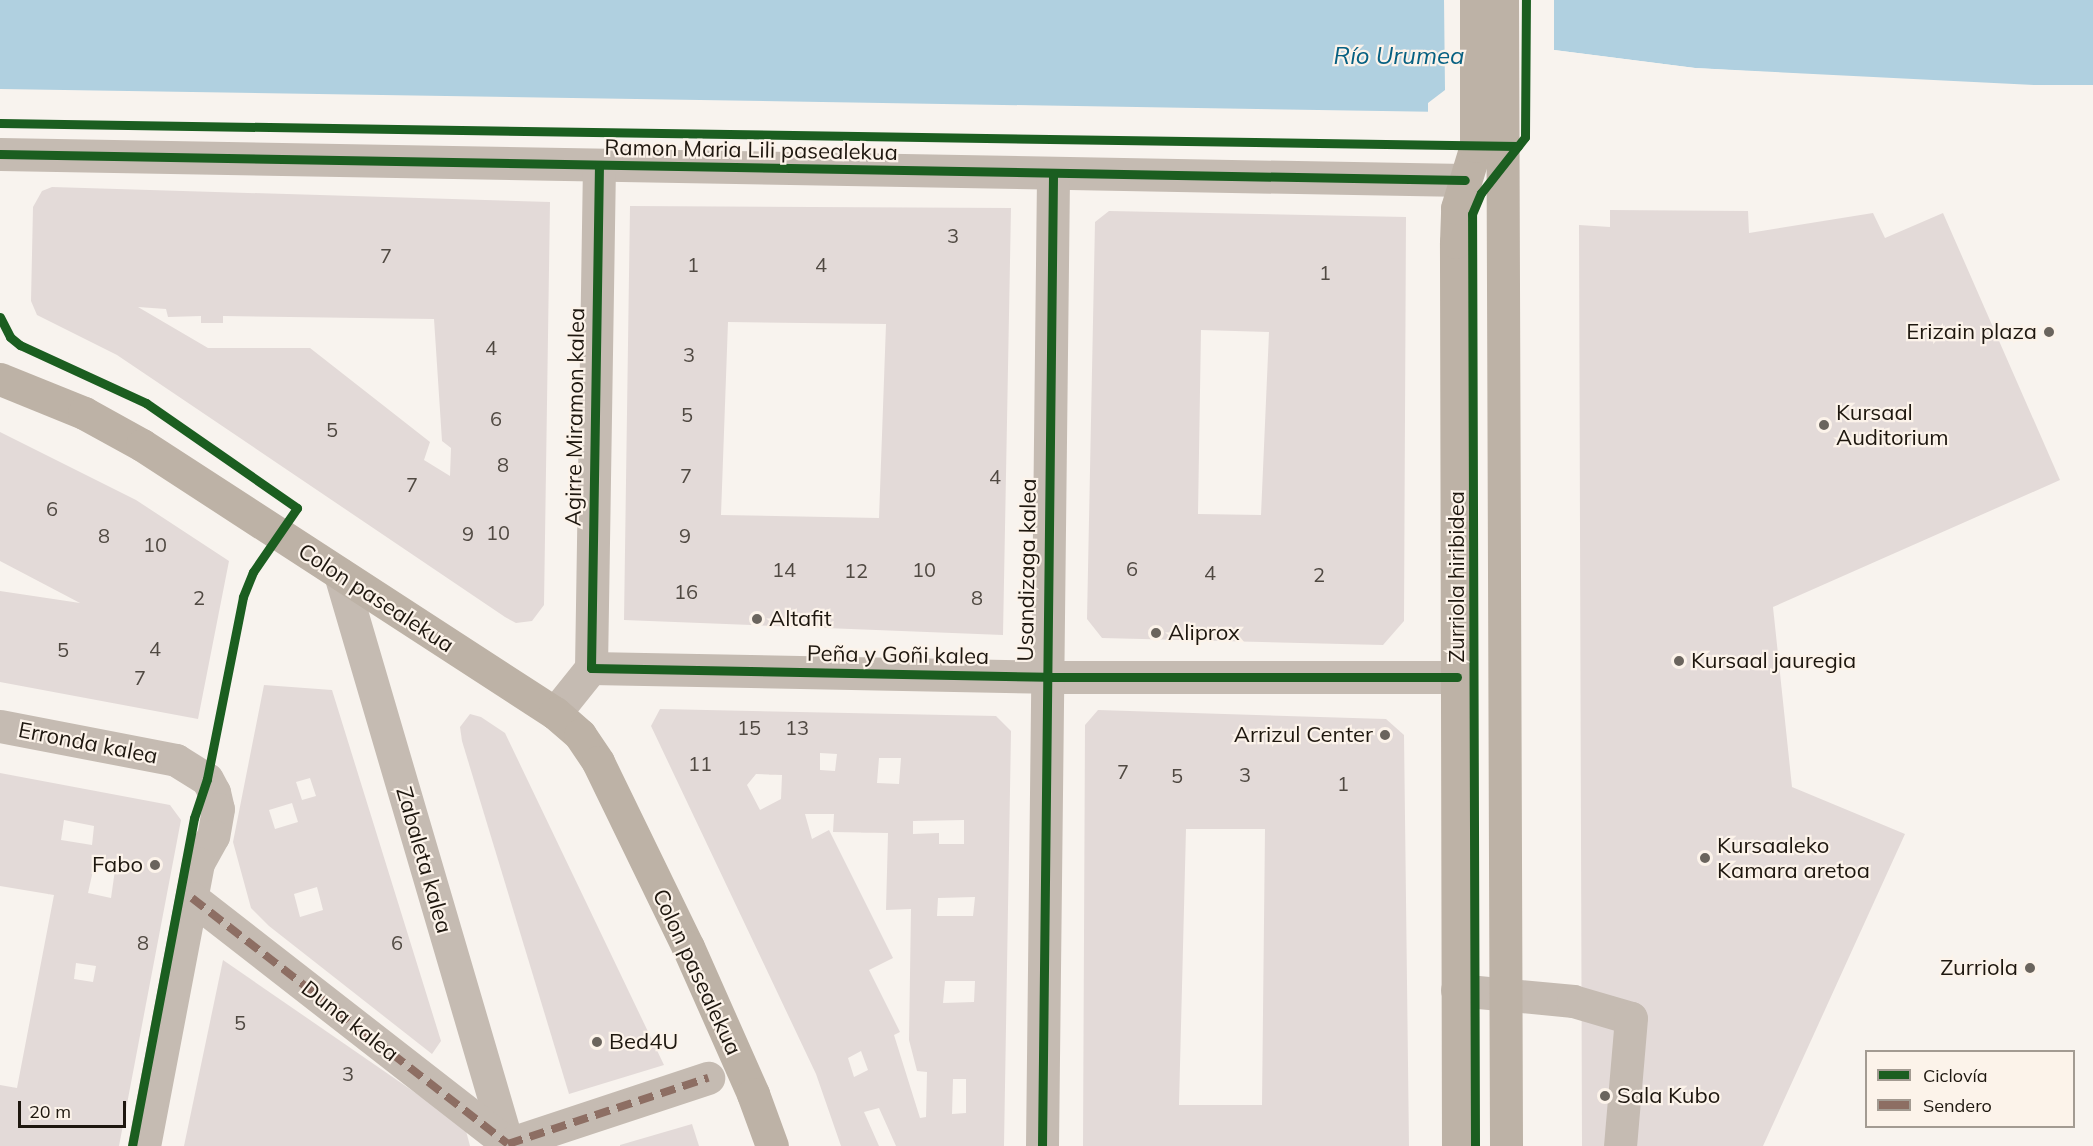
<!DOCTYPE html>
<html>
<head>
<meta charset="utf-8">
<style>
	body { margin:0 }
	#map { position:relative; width:2093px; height:1146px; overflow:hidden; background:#f8f3ee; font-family:Mulish,sans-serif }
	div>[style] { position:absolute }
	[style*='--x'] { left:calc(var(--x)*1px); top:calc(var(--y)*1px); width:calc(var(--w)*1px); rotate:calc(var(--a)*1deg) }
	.water>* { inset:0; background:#b0d0e0 }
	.pier>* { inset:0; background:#f8f3ee }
	.building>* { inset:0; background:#e3dad8 }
	.minor>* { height:33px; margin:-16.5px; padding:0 16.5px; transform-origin:16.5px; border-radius:16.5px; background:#c5bbb2 }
	.major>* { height:33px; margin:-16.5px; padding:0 16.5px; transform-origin:16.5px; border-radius:16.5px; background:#bdb2a6 }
	.quiet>* { height:8px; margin-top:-4px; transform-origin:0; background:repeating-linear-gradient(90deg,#8d6e63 0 15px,transparent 0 23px) }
	.cycleway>* { height:9px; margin:-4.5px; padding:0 4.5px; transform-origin:4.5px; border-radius:4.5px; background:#1b5e20 }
	.dots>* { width:16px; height:16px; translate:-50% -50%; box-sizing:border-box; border:3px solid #fcf3ea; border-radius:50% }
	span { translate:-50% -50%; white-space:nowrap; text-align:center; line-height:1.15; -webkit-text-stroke:4.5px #fcf3ea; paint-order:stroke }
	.number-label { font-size:20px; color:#504942 }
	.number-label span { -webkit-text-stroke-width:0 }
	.street-label { font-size:22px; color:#1e170f }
	.poi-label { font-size:22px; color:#1e170f }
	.right { translate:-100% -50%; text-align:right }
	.left { translate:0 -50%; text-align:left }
	.water-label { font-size:24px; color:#066082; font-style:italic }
	.legend { position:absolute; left:1865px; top:1050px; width:210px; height:78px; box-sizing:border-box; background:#fcf3ea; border:2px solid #a39b92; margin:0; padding:8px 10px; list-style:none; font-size:18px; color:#1e170f }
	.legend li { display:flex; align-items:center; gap:12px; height:30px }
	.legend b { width:30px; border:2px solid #a39b92 }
	.scale { position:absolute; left:18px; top:1101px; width:108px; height:27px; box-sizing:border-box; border:3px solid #1e170f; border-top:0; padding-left:8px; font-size:18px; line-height:21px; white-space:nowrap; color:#1e170f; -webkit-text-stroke:4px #fcf3ea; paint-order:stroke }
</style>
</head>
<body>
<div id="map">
	<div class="water">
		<div style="clip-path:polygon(0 0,2093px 0,2093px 85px,1991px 85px,1695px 68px,1554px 50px,1554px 95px,1572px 105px,1576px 114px,0 89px)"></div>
	</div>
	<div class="pier">
		<div style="clip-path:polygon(1444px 0,1554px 0,1554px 50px,1695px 68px,2093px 88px,1991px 88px,1695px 71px,1557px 54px,1557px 92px,1575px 103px,1579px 114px,1428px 114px,1428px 103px,1445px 90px)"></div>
	</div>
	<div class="building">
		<div style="clip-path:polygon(evenodd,52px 187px,550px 202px,544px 605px,532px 621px,516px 623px,505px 617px,117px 355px,37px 315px,31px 301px,33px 207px,42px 191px,52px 187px,138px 307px,166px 309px,168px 317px,201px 316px,201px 323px,223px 323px,223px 316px,434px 319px,442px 441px,451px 448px,450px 476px,424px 460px,430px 442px,310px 348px,208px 348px,138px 307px)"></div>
		<div style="clip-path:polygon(evenodd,630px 206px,1011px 208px,1003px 635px,624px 620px,630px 206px,728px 322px,886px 324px,879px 518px,721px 515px,728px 322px)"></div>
		<div style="clip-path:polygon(1610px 210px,1748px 211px,1749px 233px,1873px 213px,1885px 238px,1943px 213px,2060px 480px,1773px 607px,1792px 787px,1905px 834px,1763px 1146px,1582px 1146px,1579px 225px,1610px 227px)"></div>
		<div style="clip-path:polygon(evenodd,1109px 211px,1406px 217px,1404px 621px,1383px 645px,1102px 638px,1087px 619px,1095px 222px,1109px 211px,1201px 330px,1269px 332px,1261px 515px,1198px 514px,1201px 330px)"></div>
		<div style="clip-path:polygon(0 432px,136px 500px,229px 561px,198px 719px,0 682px,0 591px,80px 603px,0 561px)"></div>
		<div style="clip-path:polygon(evenodd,264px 685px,332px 690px,441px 1041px,432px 1054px,269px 926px,251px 908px,233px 842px,264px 685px,310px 778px,316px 796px,302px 800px,296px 782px,310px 778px,264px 685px,292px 803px,298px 822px,275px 829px,269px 810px,292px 803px,264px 685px,317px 887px,323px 910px,300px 917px,294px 894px,317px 887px)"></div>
		<div style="clip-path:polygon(evenodd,660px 709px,996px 716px,1011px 731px,1004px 1146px,896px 1146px,879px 1108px,864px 1112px,879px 1146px,841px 1146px,816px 1074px,651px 726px,660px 709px,820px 753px,837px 754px,835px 771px,820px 770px,820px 753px,660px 709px,879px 758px,901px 758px,899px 784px,877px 783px,879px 758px,660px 709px,756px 774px,782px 775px,781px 799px,760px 810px,747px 785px,756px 774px,660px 709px,805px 814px,834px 814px,833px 832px,888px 833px,886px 910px,911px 909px,909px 1040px,917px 1071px,927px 1072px,926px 1117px,920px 1118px,894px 1035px,900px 1032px,869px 970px,893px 958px,829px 830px,812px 839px,805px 814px,660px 709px,964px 820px,964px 844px,939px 844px,939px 833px,913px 834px,913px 821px,964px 820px,660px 709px,975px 897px,973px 916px,937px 916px,938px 898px,975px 897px,660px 709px,945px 981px,975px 981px,974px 1002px,943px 1003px,945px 981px,660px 709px,861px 1051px,868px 1070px,854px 1077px,848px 1058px,861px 1051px,660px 709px,953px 1079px,966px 1079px,966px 1113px,952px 1114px,953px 1079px)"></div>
		<div style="clip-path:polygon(evenodd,1098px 710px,1386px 719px,1404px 735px,1409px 1146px,1083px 1146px,1085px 725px,1098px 710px,1186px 829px,1265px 829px,1262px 1105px,1179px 1105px,1186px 829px)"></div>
		<div style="clip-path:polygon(470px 714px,481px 717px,505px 733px,664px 1065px,569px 1094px,462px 741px,460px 727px)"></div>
		<div style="clip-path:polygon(evenodd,0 773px,170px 805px,181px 820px,119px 1146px,0 1146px,0 1085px,17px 1088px,54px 895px,0 886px,0 773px,64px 820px,94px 826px,92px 845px,61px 840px,64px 820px,0 773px,94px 866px,115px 870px,111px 898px,88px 893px,94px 866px,0 773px,76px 963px,96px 966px,93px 982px,74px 979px,76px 963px)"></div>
		<div style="clip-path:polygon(223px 960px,465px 1127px,470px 1146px,184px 1146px)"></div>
		<div style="clip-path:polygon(692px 1124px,699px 1146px,620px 1146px,620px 1145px)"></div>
	</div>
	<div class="minor">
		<div style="--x:0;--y:154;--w:1465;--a:1.02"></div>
		<div style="--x:340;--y:574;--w:596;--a:73.63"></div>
		<div style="--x:591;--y:668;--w:455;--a:1.1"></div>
		<div style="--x:1046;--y:677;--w:411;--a:0"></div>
		<div style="--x:591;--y:668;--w:501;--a:-89.09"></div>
		<div style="--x:555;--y:713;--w:58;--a:-51.3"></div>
		<div style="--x:0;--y:726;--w:179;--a:10.9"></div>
		<div style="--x:176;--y:760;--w:36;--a:32"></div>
		<div style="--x:207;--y:779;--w:15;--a:62"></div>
		<div style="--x:214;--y:792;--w:17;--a:77"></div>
		<div style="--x:218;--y:809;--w:27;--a:100"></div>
		<div style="--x:213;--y:836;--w:31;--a:119"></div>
		<div style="--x:198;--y:863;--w:288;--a:100.8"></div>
		<div style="--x:192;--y:898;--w:400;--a:37.9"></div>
		<div style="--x:508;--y:1144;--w:211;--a:-18.3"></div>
		<div style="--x:1457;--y:990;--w:117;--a:5.4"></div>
		<div style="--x:1573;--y:1001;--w:60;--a:16.3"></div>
		<div style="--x:1631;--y:1018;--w:128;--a:94.9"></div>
		<div style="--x:1042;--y:1146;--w:972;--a:-89.35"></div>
	</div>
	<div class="major">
		<div style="--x:1502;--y:0;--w:1146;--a:89.8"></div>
		<div style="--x:0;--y:379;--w:91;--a:22"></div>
		<div style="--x:84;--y:413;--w:66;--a:28.9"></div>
		<div style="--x:142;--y:445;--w:492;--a:33"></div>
		<div style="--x:555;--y:713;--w:33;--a:41"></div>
		<div style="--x:580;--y:735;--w:32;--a:56"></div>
		<div style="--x:598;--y:762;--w:206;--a:64.1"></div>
		<div style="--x:688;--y:947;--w:161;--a:66.1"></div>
		<div style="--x:753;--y:1094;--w:55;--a:69.9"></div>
		<div style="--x:1458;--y:1146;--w:904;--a:-90.13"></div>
		<div style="--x:1456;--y:242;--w:34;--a:-88"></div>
		<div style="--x:1457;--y:208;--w:65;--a:-73"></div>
		<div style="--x:1476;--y:146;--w:146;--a:-90"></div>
	</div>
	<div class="quiet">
		<div style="--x:192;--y:898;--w:400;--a:37.9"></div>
		<div style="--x:508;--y:1144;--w:211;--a:-18.3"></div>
	</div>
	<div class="cycleway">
		<div style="--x:0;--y:123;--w:1518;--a:0.87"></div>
		<div style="--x:0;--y:154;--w:1465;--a:1.02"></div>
		<div style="--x:0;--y:317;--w:22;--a:63"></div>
		<div style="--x:10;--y:337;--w:13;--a:39"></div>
		<div style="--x:20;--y:345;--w:139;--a:24.7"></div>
		<div style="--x:146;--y:403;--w:184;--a:34.8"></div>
		<div style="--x:297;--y:508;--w:78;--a:124.5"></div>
		<div style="--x:253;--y:572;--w:27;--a:112"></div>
		<div style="--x:243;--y:597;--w:186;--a:101.2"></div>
		<div style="--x:207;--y:779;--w:41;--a:108.4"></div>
		<div style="--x:194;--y:818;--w:334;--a:100.7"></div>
		<div style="--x:591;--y:668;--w:455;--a:1.1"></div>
		<div style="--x:1046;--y:677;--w:411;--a:0"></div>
		<div style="--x:591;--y:668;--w:501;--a:-89.09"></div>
		<div style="--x:1042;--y:1146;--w:972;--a:-89.35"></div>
		<div style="--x:1475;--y:1146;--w:932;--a:-90.18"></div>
		<div style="--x:1472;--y:214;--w:23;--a:-67"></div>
		<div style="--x:1481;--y:193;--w:71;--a:-51.8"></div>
		<div style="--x:1525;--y:137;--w:137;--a:-89.6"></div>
	</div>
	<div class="dots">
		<div style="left:2049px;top:332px;background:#6a645d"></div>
		<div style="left:1824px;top:425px;background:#6a645d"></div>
		<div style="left:757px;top:619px;background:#6a645d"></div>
		<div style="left:1156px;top:633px;background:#6a645d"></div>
		<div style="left:1679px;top:661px;background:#6a645d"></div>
		<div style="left:1385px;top:735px;background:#6a645d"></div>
		<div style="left:1705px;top:858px;background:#6a645d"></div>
		<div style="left:155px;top:865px;background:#6a645d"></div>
		<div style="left:2030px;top:968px;background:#6a645d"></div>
		<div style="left:597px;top:1042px;background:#6a645d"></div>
		<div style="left:1605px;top:1096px;background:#6a645d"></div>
	</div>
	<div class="number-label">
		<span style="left:953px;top:235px">3</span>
		<span style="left:386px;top:255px">7</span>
		<span style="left:693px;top:264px">1</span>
		<span style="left:821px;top:264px">4</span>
		<span style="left:1325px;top:272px">1</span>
		<span style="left:491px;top:347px">4</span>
		<span style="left:689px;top:354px">3</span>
		<span style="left:687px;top:414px">5</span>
		<span style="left:496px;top:418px">6</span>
		<span style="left:332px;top:429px">5</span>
		<span style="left:503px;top:464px">8</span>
		<span style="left:686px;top:475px">7</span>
		<span style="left:995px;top:476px">4</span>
		<span style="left:412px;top:484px">7</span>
		<span style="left:52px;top:508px">6</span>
		<span style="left:498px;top:532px">10</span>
		<span style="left:468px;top:533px">9</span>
		<span style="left:104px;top:535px">8</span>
		<span style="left:685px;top:535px">9</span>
		<span style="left:155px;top:544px">10</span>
		<span style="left:1132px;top:568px">6</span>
		<span style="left:784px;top:569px">14</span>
		<span style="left:924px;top:569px">10</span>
		<span style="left:856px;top:570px">12</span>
		<span style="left:1210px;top:572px">4</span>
		<span style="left:1319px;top:574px">2</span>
		<span style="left:686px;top:591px">16</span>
		<span style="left:199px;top:597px">2</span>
		<span style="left:977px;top:597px">8</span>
		<span style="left:155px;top:648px">4</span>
		<span style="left:63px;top:649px">5</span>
		<span style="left:140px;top:677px">7</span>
		<span style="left:749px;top:727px">15</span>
		<span style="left:797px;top:727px">13</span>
		<span style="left:700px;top:763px">11</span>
		<span style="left:1123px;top:771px">7</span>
		<span style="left:1245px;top:774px">3</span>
		<span style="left:1177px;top:775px">5</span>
		<span style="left:1343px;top:783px">1</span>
		<span style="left:143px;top:942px">8</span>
		<span style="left:397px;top:942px">6</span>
		<span style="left:240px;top:1022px">5</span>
		<span style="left:348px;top:1073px">3</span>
	</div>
	<div class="street-label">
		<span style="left:751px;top:150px;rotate:1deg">Ramon Maria Lili pasealekua</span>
		<span style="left:575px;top:417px;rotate:-89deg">Agirre Miramon kalea</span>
		<span style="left:1027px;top:570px;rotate:-89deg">Usandizaga kalea</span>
		<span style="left:1457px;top:577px;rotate:-90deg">Zurriola hiribidea</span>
		<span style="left:376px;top:598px;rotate:33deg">Colon pasealekua</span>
		<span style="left:898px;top:655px;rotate:1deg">Peña y Goñi kalea</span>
		<span style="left:88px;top:743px;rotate:11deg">Erronda kalea</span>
		<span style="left:424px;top:860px;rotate:74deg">Zabaleta kalea</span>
		<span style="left:697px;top:972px;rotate:65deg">Colon pasealekua</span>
		<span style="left:350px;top:1021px;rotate:38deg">Duna kalea</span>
	</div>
	<div class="poi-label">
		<span class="right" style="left:2037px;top:332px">Erizain plaza</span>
		<span class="left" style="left:1836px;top:425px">Kursaal<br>Auditorium</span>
		<span class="left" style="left:769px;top:619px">Altafit</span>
		<span class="left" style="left:1168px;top:633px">Aliprox</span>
		<span class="left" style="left:1691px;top:661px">Kursaal jauregia</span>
		<span class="right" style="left:1373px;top:735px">Arrizul Center</span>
		<span class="left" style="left:1717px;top:858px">Kursaaleko<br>Kamara aretoa</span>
		<span class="right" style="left:143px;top:865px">Fabo</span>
		<span class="right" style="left:2018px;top:968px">Zurriola</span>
		<span class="left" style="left:609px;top:1042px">Bed4U</span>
		<span class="left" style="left:1617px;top:1096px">Sala Kubo</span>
	</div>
	<div class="water-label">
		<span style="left:1399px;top:56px">Río Urumea</span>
	</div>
	<ul class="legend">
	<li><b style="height:8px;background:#1b5e20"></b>Ciclovía</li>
	<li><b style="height:8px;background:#8d6e63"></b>Sendero</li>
	</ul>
	<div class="scale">20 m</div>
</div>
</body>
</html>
